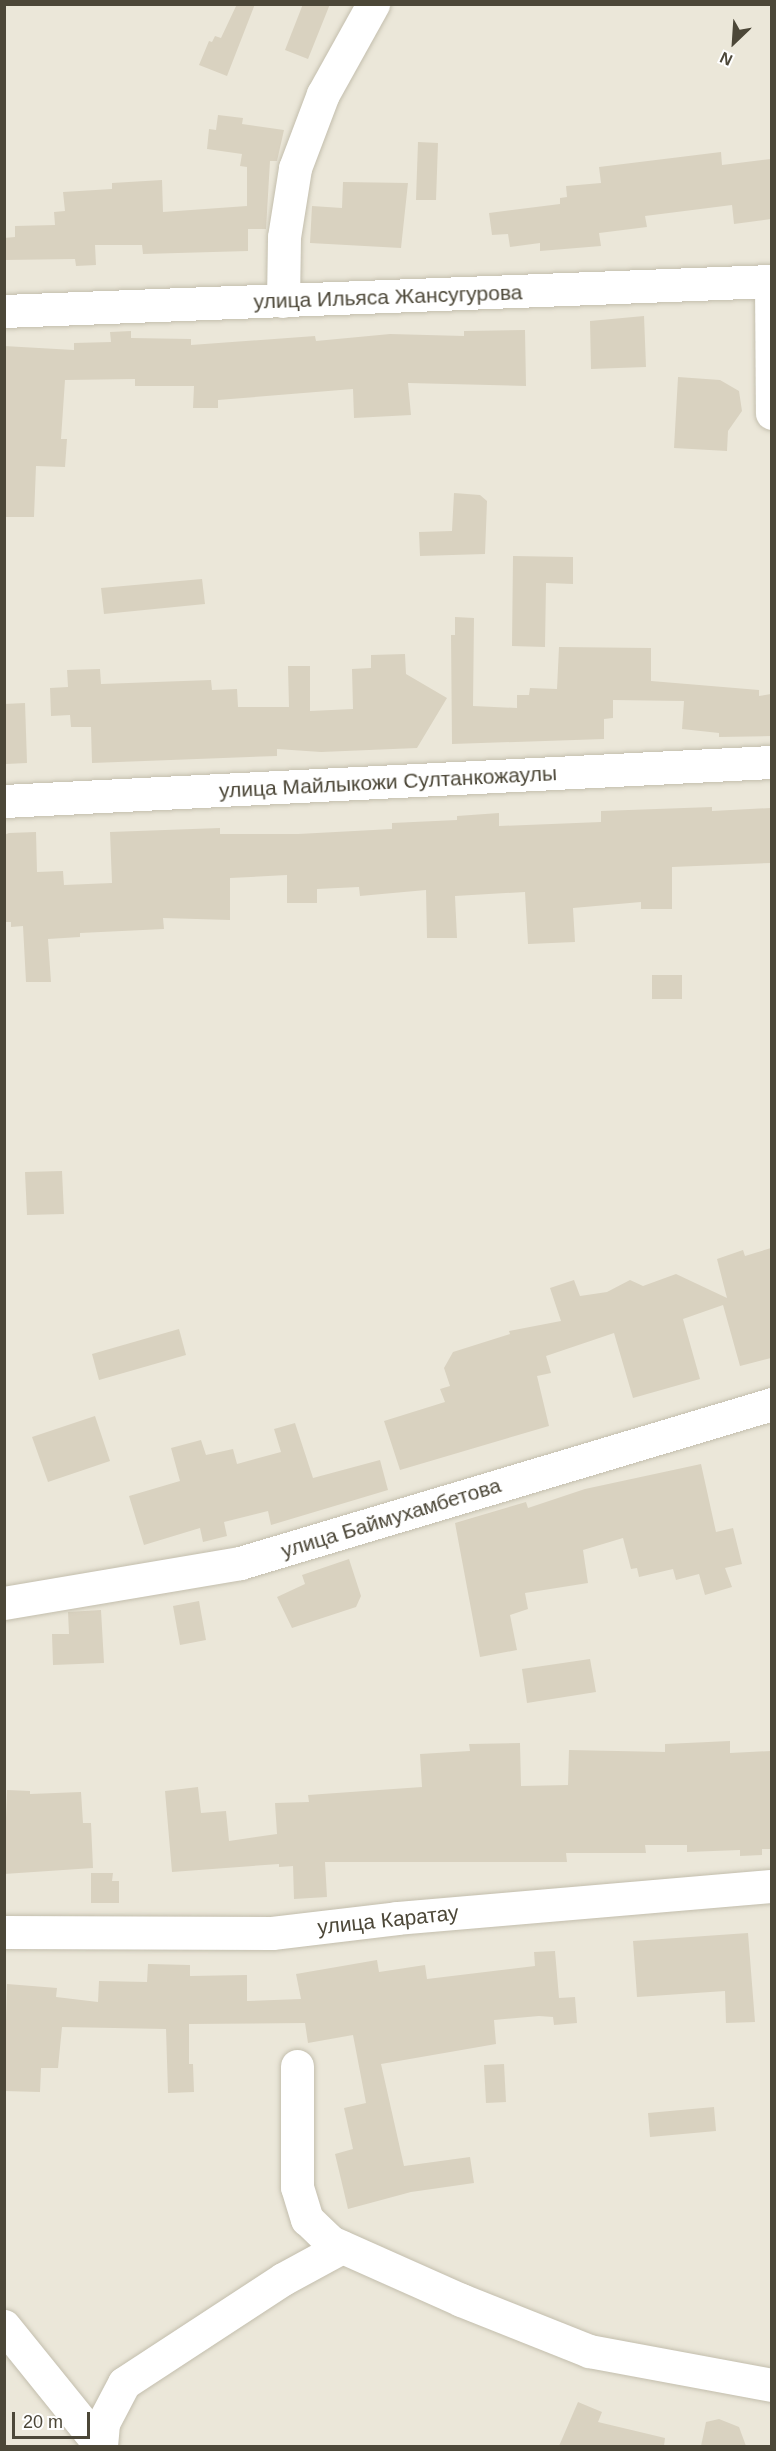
<!DOCTYPE html>
<html>
<head>
<meta charset="utf-8">
<style>
	body { margin:0 }
	#map { position:relative; width:776px; height:2451px; overflow:hidden; background:#f6f4eb; font-family:Helvetica,sans-serif }
	div>[style] { position:absolute }
	[style*='--x'] { left:calc(var(--x)*1px); top:calc(var(--y)*1px); width:calc(var(--w)*1px); rotate:calc(var(--a)*1deg) }
	.residential>* { inset:0; background:#ebe7d9 }
	.building>* { inset:0; background:#d9d2c0 }
	.roads { filter:drop-shadow(0 0 2px #c3bead) drop-shadow(0 0 2px #c3bead) }
	.minor>* { height:33px; margin:-16.5px; padding:0 16.5px; transform-origin:16.5px; border-radius:16.5px; background:#fff }
	span { translate:-50% -50%; white-space:nowrap; text-align:center; line-height:1.15; -webkit-text-stroke:6px #fff; paint-order:stroke }
	.street-label { font-size:21px; color:#4c4738 }
	.frame { position:absolute; inset:0; border:6px solid #4c4738; pointer-events:none }
	.north { position:absolute; left:704px; top:12px; width:60px; height:60px; -webkit-text-stroke:4px #fff; paint-order:stroke; rotate:205deg; font-size:16px; font-weight:700; line-height:24px; text-align:center; color:#4c4738 }
	.north::after { content:''; display:block; margin:auto; width:21px; height:27px; background:#4c4738; clip-path:polygon(50% 0,100% 100%,50% 72%,0 100%) }
	.scale { position:absolute; left:12px; top:2412px; width:78px; height:27px; box-sizing:border-box; border:3px solid #4c4738; border-top:0; padding-left:8px; font-size:18px; line-height:21px; white-space:nowrap; color:#4c4738; -webkit-text-stroke:4px #fff; paint-order:stroke }
</style>
</head>
<body>
<div id="map">
	<div class="residential">
		<div style="clip-path:polygon(5px 5px,771px 5px,771px 2446px,5px 2446px)"></div>
	</div>
	<div class="building">
		<div style="clip-path:polygon(237px 4px,255px 4px,227px 76px,199px 65px,209px 41px,212px 42px,215px 36px,221px 38px)"></div>
		<div style="clip-path:polygon(303px 4px,330px 4px,308px 59px,285px 50px)"></div>
		<div style="clip-path:polygon(218px 115px,243px 118px,242px 124px,284px 130px,277px 161px,270px 161px,266px 229px,248px 229px,248px 251px,143px 254px,142px 245px,95px 245px,96px 265px,76px 266px,75px 259px,4px 260px,4px 238px,15px 237px,15px 226px,55px 225px,54px 212px,65px 211px,63px 192px,112px 189px,112px 183px,162px 180px,163px 212px,247px 206px,247px 167px,240px 166px,242px 154px,207px 149px,209px 129px,216px 130px)"></div>
		<div style="clip-path:polygon(418px 142px,438px 143px,436px 200px,416px 200px)"></div>
		<div style="clip-path:polygon(721px 152px,722px 165px,771px 159px,771px 219px,734px 224px,732px 205px,645px 216px,647px 227px,599px 233px,601px 246px,540px 251px,540px 243px,510px 247px,508px 234px,492px 235px,489px 213px,560px 204px,560px 198px,567px 197px,566px 186px,601px 183px,599px 167px)"></div>
		<div style="clip-path:polygon(343px 182px,408px 183px,401px 248px,310px 243px,312px 206px,342px 208px)"></div>
		<div style="clip-path:polygon(644px 316px,646px 367px,591px 369px,590px 321px)"></div>
		<div style="clip-path:polygon(525px 330px,526px 386px,408px 383px,411px 415px,354px 418px,353px 389px,218px 400px,218px 408px,193px 408px,194px 386px,135px 386px,135px 379px,65px 380px,61px 439px,67px 439px,65px 467px,36px 466px,34px 517px,4px 517px,4px 346px,74px 350px,74px 343px,111px 342px,110px 332px,131px 331px,131px 338px,191px 339px,191px 345px,315px 336px,316px 341px,390px 334px,464px 336px,464px 331px)"></div>
		<div style="clip-path:polygon(678px 377px,720px 380px,739px 391px,742px 411px,728px 431px,727px 451px,674px 448px)"></div>
		<div style="clip-path:polygon(454px 493px,480px 495px,487px 501px,485px 554px,420px 556px,419px 532px,452px 531px)"></div>
		<div style="clip-path:polygon(513px 556px,573px 557px,573px 584px,546px 583px,545px 647px,512px 646px)"></div>
		<div style="clip-path:polygon(202px 579px,205px 604px,104px 614px,101px 588px)"></div>
		<div style="clip-path:polygon(455px 617px,474px 618px,473px 706px,517px 708px,517px 695px,529px 695px,530px 688px,557px 689px,559px 647px,651px 648px,651px 681px,759px 690px,759px 696px,771px 694px,771px 736px,719px 737px,719px 733px,682px 729px,684px 701px,613px 700px,613px 718px,604px 719px,604px 739px,452px 744px,451px 635px,455px 635px)"></div>
		<div style="clip-path:polygon(405px 654px,406px 674px,447px 698px,417px 748px,321px 752px,277px 749px,277px 756px,92px 763px,91px 727px,71px 727px,70px 715px,51px 716px,50px 688px,68px 687px,67px 670px,100px 669px,101px 684px,211px 680px,212px 690px,237px 689px,238px 707px,289px 707px,288px 666px,310px 666px,310px 711px,353px 709px,352px 669px,371px 668px,371px 655px)"></div>
		<div style="clip-path:polygon(25px 703px,27px 763px,6px 764px,4px 704px)"></div>
		<div style="clip-path:polygon(712px 807px,712px 811px,771px 808px,771px 863px,672px 867px,672px 909px,641px 909px,641px 902px,573px 908px,575px 942px,528px 944px,525px 892px,455px 896px,457px 938px,427px 938px,426px 890px,360px 896px,359px 887px,317px 889px,317px 903px,287px 903px,287px 875px,230px 878px,230px 920px,163px 918px,164px 929px,80px 933px,80px 937px,48px 939px,51px 982px,26px 982px,23px 926px,11px 927px,11px 922px,4px 922px,4px 835px,9px 833px,36px 832px,37px 872px,63px 871px,64px 885px,112px 883px,110px 832px,220px 828px,220px 834px,298px 834px,392px 829px,392px 823px,457px 820px,457px 816px,499px 813px,499px 826px,601px 822px,601px 811px)"></div>
		<div style="clip-path:polygon(652px 975px,682px 975px,682px 999px,652px 999px)"></div>
		<div style="clip-path:polygon(62px 1171px,64px 1214px,27px 1215px,25px 1172px)"></div>
		<div style="clip-path:polygon(771px 1248px,771px 1358px,740px 1366px,723px 1305px,683px 1319px,700px 1379px,633px 1398px,614px 1333px,546px 1356px,551px 1373px,537px 1376px,549px 1426px,400px 1470px,384px 1421px,445px 1402px,440px 1389px,450px 1386px,444px 1368px,453px 1352px,510px 1334px,509px 1331px,561px 1321px,550px 1288px,574px 1280px,580px 1296px,607px 1292px,630px 1280px,643px 1286px,676px 1274px,727px 1298px,717px 1259px,743px 1250px,745px 1256px)"></div>
		<div style="clip-path:polygon(179px 1329px,186px 1355px,99px 1380px,92px 1354px)"></div>
		<div style="clip-path:polygon(95px 1416px,110px 1461px,48px 1482px,32px 1437px)"></div>
		<div style="clip-path:polygon(295px 1423px,313px 1478px,380px 1460px,388px 1490px,271px 1525px,268px 1511px,224px 1522px,227px 1536px,203px 1542px,200px 1528px,144px 1545px,129px 1496px,180px 1481px,171px 1448px,201px 1440px,206px 1455px,233px 1449px,237px 1464px,281px 1452px,274px 1429px)"></div>
		<div style="clip-path:polygon(701px 1464px,716px 1532px,733px 1528px,742px 1564px,725px 1568px,732px 1587px,705px 1595px,699px 1574px,676px 1580px,673px 1569px,639px 1577px,637px 1568px,631px 1569px,623px 1538px,583px 1550px,588px 1583px,525px 1593px,528px 1609px,510px 1615px,517px 1650px,480px 1657px,455px 1523px,526px 1502px,528px 1508px,585px 1489px)"></div>
		<div style="clip-path:polygon(349px 1559px,361px 1596px,356px 1607px,292px 1628px,277px 1597px,305px 1584px,302px 1575px)"></div>
		<div style="clip-path:polygon(199px 1601px,206px 1640px,180px 1645px,173px 1606px)"></div>
		<div style="clip-path:polygon(101px 1610px,104px 1663px,53px 1665px,52px 1634px,69px 1634px,68px 1612px)"></div>
		<div style="clip-path:polygon(590px 1659px,596px 1692px,527px 1703px,522px 1669px)"></div>
		<div style="clip-path:polygon(730px 1741px,730px 1753px,771px 1751px,771px 1849px,762px 1849px,762px 1855px,740px 1856px,740px 1850px,687px 1852px,687px 1845px,645px 1845px,646px 1853px,566px 1853px,567px 1862px,325px 1862px,327px 1897px,294px 1899px,293px 1866px,279px 1867px,279px 1864px,172px 1872px,165px 1791px,198px 1787px,201px 1813px,226px 1811px,229px 1841px,277px 1834px,275px 1803px,309px 1802px,308px 1795px,422px 1787px,420px 1754px,470px 1751px,469px 1744px,520px 1743px,521px 1786px,568px 1785px,569px 1750px,665px 1752px,665px 1744px)"></div>
		<div style="clip-path:polygon(7px 1790px,30px 1791px,30px 1794px,81px 1792px,83px 1823px,91px 1823px,93px 1868px,4px 1874px)"></div>
		<div style="clip-path:polygon(91px 1873px,113px 1873px,112px 1881px,119px 1881px,119px 1903px,91px 1903px)"></div>
		<div style="clip-path:polygon(748px 1933px,755px 2022px,726px 2023px,725px 1991px,637px 1997px,633px 1941px)"></div>
		<div style="clip-path:polygon(555px 1951px,559px 1998px,575px 1997px,577px 2023px,554px 2025px,553px 2017px,539px 2016px,494px 2020px,496px 2044px,381px 2064px,404px 2166px,470px 2157px,474px 2183px,411px 2192px,348px 2209px,335px 2154px,353px 2149px,344px 2108px,366px 2103px,353px 2035px,308px 2043px,305px 2023px,189px 2024px,189px 2064px,193px 2064px,194px 2092px,168px 2093px,166px 2029px,62px 2027px,58px 2068px,41px 2068px,40px 2092px,4px 2091px,7px 1984px,57px 1988px,56px 1997px,98px 2002px,99px 1981px,147px 1982px,148px 1964px,190px 1965px,190px 1976px,247px 1975px,247px 2001px,301px 1999px,296px 1974px,377px 1960px,379px 1972px,425px 1965px,427px 1979px,535px 1966px,534px 1952px)"></div>
		<div style="clip-path:polygon(504px 2064px,506px 2102px,486px 2103px,484px 2065px)"></div>
		<div style="clip-path:polygon(714px 2107px,716px 2131px,650px 2137px,648px 2113px)"></div>
		<div style="clip-path:polygon(578px 2402px,602px 2412px,598px 2422px,665px 2438px,664px 2446px,559px 2446px)"></div>
		<div style="clip-path:polygon(719px 2419px,739px 2427px,746px 2446px,701px 2446px,706px 2422px)"></div>
	</div>
	<div class="roads">
		<div class="minor">
			<div style="--x:771;--y:281;--w:132;--a:89.6"></div>
			<div style="--x:283;--y:301;--w:64;--a:-89.1"></div>
			<div style="--x:284;--y:237;--w:70;--a:-80.9"></div>
			<div style="--x:295;--y:168;--w:79;--a:-69.3"></div>
			<div style="--x:323;--y:94;--w:103;--a:-60.9"></div>
			<div style="--x:4;--y:311;--w:769;--a:-2.24"></div>
			<div style="--x:4;--y:801;--w:769;--a:-2.91"></div>
			<div style="--x:4;--y:1603;--w:239;--a:-9.6"></div>
			<div style="--x:240;--y:1563;--w:555;--a:-16.64"></div>
			<div style="--x:4;--y:1932;--w:268;--a:0.2"></div>
			<div style="--x:272;--y:1933;--w:126;--a:-6.8"></div>
			<div style="--x:397;--y:1918;--w:376;--a:-4.9"></div>
			<div style="--x:297;--y:2066;--w:121;--a:90"></div>
			<div style="--x:297;--y:2187;--w:34;--a:73"></div>
			<div style="--x:307;--y:2219;--w:33;--a:44"></div>
			<div style="--x:331;--y:2242;--w:142;--a:24"></div>
			<div style="--x:461;--y:2300;--w:138;--a:21.7"></div>
			<div style="--x:589;--y:2351;--w:186;--a:10.5"></div>
			<div style="--x:4;--y:2326;--w:153;--a:51.1"></div>
			<div style="--x:101;--y:2446;--w:23;--a:-85"></div>
			<div style="--x:103;--y:2423;--w:45;--a:-62.3"></div>
			<div style="--x:124;--y:2383;--w:190;--a:-33.2"></div>
			<div style="--x:283;--y:2279;--w:67;--a:-28.5"></div>
		</div>
	</div>
	<div class="street-label">
		<span style="left:388px;top:297px;rotate:-2deg">улица Ильяса Жансугурова</span>
		<span style="left:388px;top:782px;rotate:-3deg">улица Майлыкожи Султанкожаулы</span>
		<span style="left:391px;top:1518px;rotate:-17deg">улица Баймухамбетова</span>
		<span style="left:388px;top:1920px;rotate:-6deg">улица Каратау</span>
	</div>
	<div class="frame"></div>
	<div class="north">N</div>
	<div class="scale">20 m</div>
</div>
</body>
</html>
